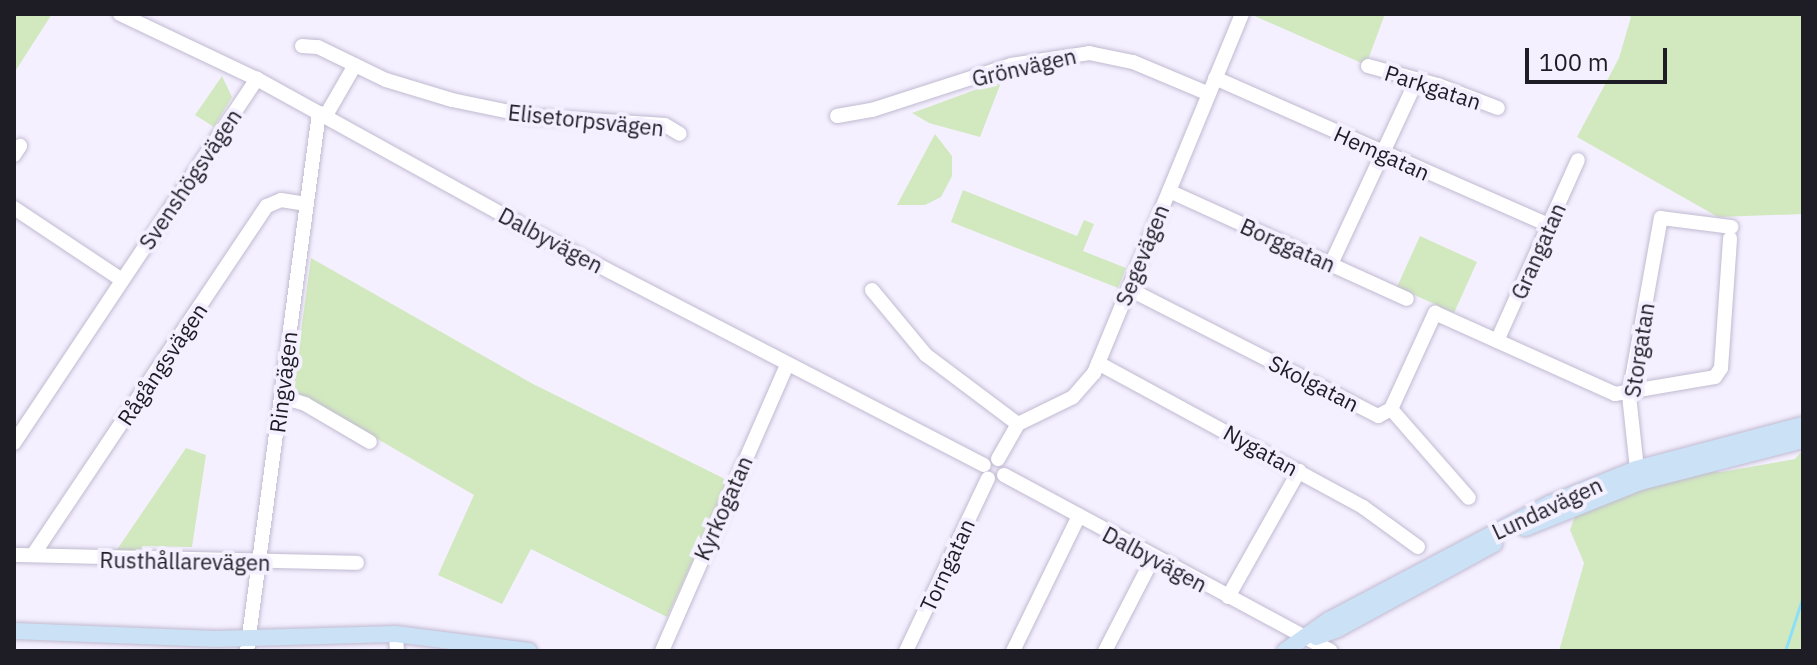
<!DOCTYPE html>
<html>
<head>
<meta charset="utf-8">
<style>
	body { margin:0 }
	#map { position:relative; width:1817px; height:665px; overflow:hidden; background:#f5f0ff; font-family:"IBM Plex Sans",sans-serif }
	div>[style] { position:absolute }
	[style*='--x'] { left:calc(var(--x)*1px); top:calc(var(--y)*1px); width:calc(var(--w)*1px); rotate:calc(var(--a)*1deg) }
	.green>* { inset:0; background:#d2e9bf }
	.stream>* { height:3px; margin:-1.5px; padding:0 1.5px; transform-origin:1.5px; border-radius:1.5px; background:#8cdff9 }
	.roads { filter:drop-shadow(0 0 2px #c1bad1) drop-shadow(0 0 2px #c1bad1) }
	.minor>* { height:14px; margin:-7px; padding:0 7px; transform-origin:7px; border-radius:7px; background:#fff }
	.major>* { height:16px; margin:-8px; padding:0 8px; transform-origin:8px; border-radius:8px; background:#cbe1f5 }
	span { translate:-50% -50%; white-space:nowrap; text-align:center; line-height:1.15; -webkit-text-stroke:8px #f5f0ff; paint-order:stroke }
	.street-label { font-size:22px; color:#1e1c24 }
	.frame { position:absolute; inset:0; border:16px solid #1e1c24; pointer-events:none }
	.scale { position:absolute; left:1525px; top:48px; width:142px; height:36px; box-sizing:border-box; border:4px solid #1e1c24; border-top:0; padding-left:10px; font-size:24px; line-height:28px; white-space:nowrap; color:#1e1c24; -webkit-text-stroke:6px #f5f0ff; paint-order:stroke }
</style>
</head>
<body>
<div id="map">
	<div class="green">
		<div style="clip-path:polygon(14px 14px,52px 14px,14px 73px)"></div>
		<div style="clip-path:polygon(1250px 14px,1385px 14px,1366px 65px)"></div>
		<div style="clip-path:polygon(1625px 14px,1803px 14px,1803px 214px,1718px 217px,1577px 137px,1619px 58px,1631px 17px)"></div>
		<div style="clip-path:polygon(222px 76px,232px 97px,214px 127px,195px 115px)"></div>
		<div style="clip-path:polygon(1002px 80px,980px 137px,929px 123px,912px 113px)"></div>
		<div style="clip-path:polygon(935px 134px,952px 156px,952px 176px,941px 197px,925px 205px,897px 205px)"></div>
		<div style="clip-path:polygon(963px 190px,1077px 236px,1084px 220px,1094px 224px,1083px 251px,1126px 268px,1118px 288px,951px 222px)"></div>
		<div style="clip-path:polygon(1420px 236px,1477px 262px,1454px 313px,1397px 287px)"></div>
		<div style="clip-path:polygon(311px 258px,533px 384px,729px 481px,667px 617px,531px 549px,502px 604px,438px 575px,474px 495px,293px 390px)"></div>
		<div style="clip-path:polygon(186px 448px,206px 455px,192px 547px,142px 546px,141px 561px,110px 560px)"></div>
		<div style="clip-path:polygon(1803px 450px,1803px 651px,1559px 651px,1584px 563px,1570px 530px,1577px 510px,1696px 469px,1721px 472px,1795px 459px)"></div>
	</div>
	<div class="stream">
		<div style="--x:1785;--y:651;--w:58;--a:-71.9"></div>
	</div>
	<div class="roads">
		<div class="minor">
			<div style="--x:120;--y:14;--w:152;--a:25.4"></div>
			<div style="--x:257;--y:79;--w:312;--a:28.9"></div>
			<div style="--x:530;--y:230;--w:511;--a:27.37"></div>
			<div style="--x:302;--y:46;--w:16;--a:4"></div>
			<div style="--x:318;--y:47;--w:76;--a:25.9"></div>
			<div style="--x:386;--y:80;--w:69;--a:16.9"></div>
			<div style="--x:452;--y:100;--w:79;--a:11.7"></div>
			<div style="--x:529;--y:116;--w:136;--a:3.8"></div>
			<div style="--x:665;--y:125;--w:17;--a:31"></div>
			<div style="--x:1368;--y:66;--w:73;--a:15.2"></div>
			<div style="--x:1438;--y:85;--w:64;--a:21"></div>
			<div style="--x:1215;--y:78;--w:366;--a:23.8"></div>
			<div style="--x:837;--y:116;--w:36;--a:-10"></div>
			<div style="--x:872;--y:110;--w:146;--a:-17.9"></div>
			<div style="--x:1011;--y:65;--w:79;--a:-8.7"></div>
			<div style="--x:1089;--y:53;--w:45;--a:11.6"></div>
			<div style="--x:1133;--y:62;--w:82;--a:22.8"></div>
			<div style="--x:325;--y:117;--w:60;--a:-60"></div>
			<div style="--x:14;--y:155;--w:11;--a:-56"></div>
			<div style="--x:1169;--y:191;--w:261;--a:24.4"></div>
			<div style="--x:14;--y:208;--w:130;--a:33.7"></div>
			<div style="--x:1331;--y:264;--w:201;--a:-65"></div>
			<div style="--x:1129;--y:289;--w:280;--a:27"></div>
			<div style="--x:1378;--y:416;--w:15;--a:-28"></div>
			<div style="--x:1391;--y:409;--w:118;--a:48.8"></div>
			<div style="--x:872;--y:290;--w:85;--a:50.3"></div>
			<div style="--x:926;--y:355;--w:115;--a:36.9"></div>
			<div style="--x:1497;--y:341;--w:198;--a:-65.9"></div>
			<div style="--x:1098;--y:363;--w:302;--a:28.5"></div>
			<div style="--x:1363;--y:507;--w:68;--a:36"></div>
			<div style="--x:281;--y:397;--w:25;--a:16"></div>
			<div style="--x:305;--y:404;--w:75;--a:30.3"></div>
			<div style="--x:1391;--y:409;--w:106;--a:-65.4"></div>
			<div style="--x:1435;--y:313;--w:197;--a:24.2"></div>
			<div style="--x:1615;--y:394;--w:101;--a:-9.6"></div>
			<div style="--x:1715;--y:377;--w:11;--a:-56"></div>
			<div style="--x:1721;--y:368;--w:130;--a:-86"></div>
			<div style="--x:14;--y:443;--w:438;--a:-56.3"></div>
			<div style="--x:998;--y:459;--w:40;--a:-60.3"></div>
			<div style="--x:1018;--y:424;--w:61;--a:-26.1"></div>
			<div style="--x:1073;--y:397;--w:32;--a:-49"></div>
			<div style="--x:1094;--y:373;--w:388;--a:-67.6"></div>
			<div style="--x:1004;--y:475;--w:371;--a:28.3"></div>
			<div style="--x:1638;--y:478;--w:83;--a:-96.2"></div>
			<div style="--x:1629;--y:395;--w:180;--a:-79.8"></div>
			<div style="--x:1661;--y:218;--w:71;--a:7.3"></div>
			<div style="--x:14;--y:555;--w:343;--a:1.3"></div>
			<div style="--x:33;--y:555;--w:420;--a:-56.2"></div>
			<div style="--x:267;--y:206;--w:15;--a:-23"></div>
			<div style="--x:281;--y:200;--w:24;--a:9"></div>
			<div style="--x:1228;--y:597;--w:145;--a:-60.6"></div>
			<div style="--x:396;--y:634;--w:17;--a:87"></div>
			<div style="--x:247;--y:651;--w:543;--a:-82.38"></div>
			<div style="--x:662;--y:651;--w:312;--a:-66.4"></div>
			<div style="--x:906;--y:651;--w:191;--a:-64.6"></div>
			<div style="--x:1013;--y:651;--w:148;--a:-64"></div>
			<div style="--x:1105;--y:651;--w:105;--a:-62.7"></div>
		</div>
		<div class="major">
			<div style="--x:1525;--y:528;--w:124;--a:-21.8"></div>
			<div style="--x:1640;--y:482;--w:168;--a:-14.4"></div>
			<div style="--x:14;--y:631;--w:202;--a:2.3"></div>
			<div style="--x:216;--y:639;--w:180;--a:-1.6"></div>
			<div style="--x:396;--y:634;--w:134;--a:7.3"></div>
			<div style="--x:1316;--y:637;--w:23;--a:-20"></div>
			<div style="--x:1338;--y:629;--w:178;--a:-28.6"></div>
			<div style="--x:1285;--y:651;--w:54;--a:-35.2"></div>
			<div style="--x:1329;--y:620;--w:249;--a:-27.8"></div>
			<div style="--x:1549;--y:504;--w:94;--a:-21.9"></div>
			<div style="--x:1636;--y:469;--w:173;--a:-14.8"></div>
		</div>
	</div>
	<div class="street-label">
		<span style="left:1024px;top:67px;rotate:-13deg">Grönvägen</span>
		<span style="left:1433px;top:87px;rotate:18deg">Parkgatan</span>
		<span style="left:586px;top:120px;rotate:6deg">Elisetorpsvägen</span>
		<span style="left:1382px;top:153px;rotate:24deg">Hemgatan</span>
		<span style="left:190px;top:179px;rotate:-56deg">Svenshögsvägen</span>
		<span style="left:551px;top:240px;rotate:28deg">Dalbyvägen</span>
		<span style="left:1288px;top:245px;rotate:24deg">Borggatan</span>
		<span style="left:1538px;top:251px;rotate:-66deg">Grangatan</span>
		<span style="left:1142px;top:255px;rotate:-68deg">Segevägen</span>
		<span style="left:1639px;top:350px;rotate:-81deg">Storgatan</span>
		<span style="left:162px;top:364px;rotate:-56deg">Rågångsvägen</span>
		<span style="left:283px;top:382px;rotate:-83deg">Ringvägen</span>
		<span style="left:1314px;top:383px;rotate:27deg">Skolgatan</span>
		<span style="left:1261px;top:450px;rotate:29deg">Nygatan</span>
		<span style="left:723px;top:508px;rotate:-66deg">Kyrkogatan</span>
		<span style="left:1547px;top:508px;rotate:-25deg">Lundavägen</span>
		<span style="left:1155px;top:559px;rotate:28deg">Dalbyvägen</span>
		<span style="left:185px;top:561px;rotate:1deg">Rusthållarevägen</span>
		<span style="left:947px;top:565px;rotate:-65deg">Torngatan</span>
	</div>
	<div class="frame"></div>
	<div class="scale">100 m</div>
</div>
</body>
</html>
